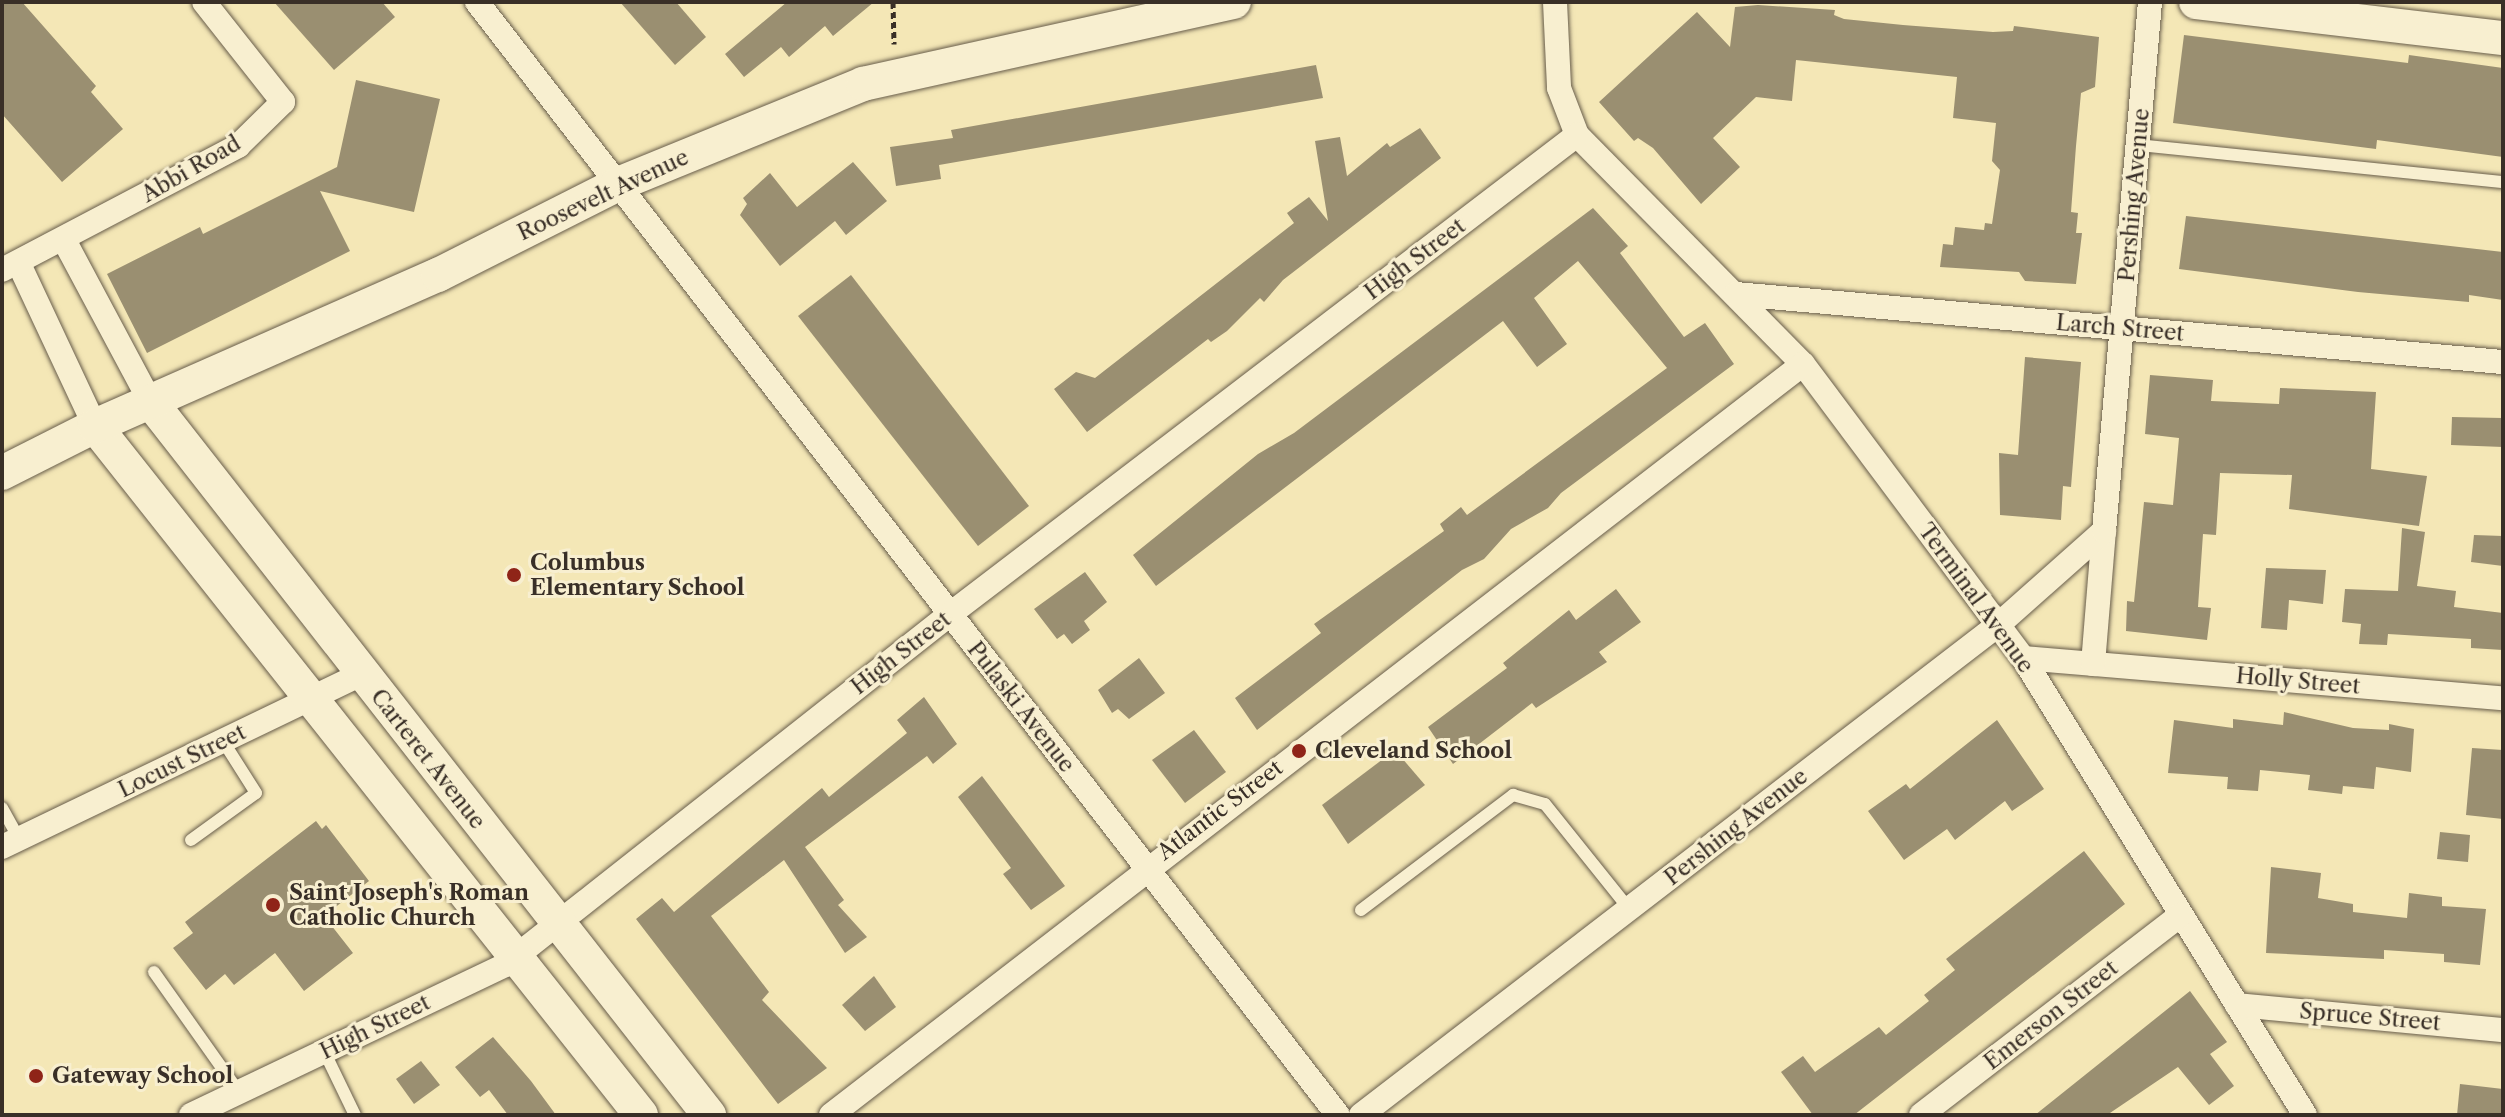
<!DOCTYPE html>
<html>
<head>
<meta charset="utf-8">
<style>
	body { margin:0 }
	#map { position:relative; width:2505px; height:1117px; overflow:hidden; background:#f4e7b6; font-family:"Libre Caslon Text",serif }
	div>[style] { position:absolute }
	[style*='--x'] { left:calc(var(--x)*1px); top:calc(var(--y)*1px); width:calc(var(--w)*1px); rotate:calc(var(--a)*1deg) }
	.building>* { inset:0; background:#9a8f71 }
	.path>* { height:5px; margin-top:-2.5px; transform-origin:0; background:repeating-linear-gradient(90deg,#392f27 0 6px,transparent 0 10px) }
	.roads { filter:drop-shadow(0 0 2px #685d4b) drop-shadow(0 0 2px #685d4b) }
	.lane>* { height:12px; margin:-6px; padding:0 6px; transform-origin:6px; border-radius:6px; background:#f8efd0 }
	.street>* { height:24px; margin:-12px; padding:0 12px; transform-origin:12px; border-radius:12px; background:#f8efd0 }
	.secondary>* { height:34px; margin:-17px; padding:0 17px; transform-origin:17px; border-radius:17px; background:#f8efd0 }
	.dots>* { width:22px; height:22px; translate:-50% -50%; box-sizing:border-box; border:4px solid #f8efd0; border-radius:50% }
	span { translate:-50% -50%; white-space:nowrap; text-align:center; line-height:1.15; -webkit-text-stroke:6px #f8efd0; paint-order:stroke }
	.street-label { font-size:22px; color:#392f27 }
	.poi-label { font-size:22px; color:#392f27; font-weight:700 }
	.left { translate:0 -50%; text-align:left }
	.frame { position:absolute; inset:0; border:4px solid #392f27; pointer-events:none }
</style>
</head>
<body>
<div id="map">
	<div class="building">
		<div style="clip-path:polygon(2px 2px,22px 2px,96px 86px,91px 92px,123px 129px,62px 182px,2px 114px)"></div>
		<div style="clip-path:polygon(274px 2px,382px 2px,395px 17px,334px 70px)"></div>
		<div style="clip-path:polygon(620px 2px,676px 2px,706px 37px,675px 65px)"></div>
		<div style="clip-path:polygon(787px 2px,874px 2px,833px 36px,825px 26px,789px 57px,781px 47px,744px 77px,725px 54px)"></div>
		<div style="clip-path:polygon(1758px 5px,1835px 10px,1834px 15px,1844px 19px,1903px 25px,1993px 32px,2013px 31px,2014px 26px,2099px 37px,2095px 87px,2081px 93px,2076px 146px,2071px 212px,2078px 213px,2076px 233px,2082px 233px,2076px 284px,2025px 281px,2019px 272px,1940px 267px,1943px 244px,1953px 245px,1955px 227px,1984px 230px,1985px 223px,1992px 224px,2000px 170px,1992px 161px,1996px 123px,1953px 118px,1957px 77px,1796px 60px,1792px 101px,1756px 97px,1713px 138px,1740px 167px,1701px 204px,1653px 148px,1638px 138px,1634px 141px,1599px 102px,1697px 12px,1730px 47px,1735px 7px)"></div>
		<div style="clip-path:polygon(2184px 35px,2408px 63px,2409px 55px,2503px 68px,2503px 157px,2377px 140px,2376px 149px,2173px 123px)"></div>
		<div style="clip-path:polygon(1316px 65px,1323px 98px,939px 165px,941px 179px,896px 186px,890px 147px,953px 138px,951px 130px)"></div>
		<div style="clip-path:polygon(356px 80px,440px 99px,414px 212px,320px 191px,350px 251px,147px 353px,107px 274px,200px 227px,203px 234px,337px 167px)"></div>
		<div style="clip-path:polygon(1420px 128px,1441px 158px,1283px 280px,1264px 302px,1260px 298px,1227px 331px,1211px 342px,1208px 339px,1087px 432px,1054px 389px,1076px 372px,1095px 378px,1294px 223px,1287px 213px,1309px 197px,1328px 221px,1315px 141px,1340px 137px,1347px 176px,1387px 143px,1390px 147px)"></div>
		<div style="clip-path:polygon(853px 162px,887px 201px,846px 235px,835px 221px,780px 266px,740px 215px,747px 204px,743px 198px,770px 173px,797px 207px)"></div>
		<div style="clip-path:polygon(1593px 208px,1628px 246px,1620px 253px,1684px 337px,1705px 323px,1734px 364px,1561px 493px,1548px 508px,1511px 529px,1484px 559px,1462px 570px,1257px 730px,1235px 698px,1321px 633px,1314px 624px,1444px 531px,1440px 524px,1461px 507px,1467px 515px,1667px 368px,1578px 261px,1534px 298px,1567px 344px,1537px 367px,1503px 321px,1156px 586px,1133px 555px,1258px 454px,1294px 433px)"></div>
		<div style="clip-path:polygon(2186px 216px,2503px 252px,2503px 300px,2469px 295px,2469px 302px,2358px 292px,2179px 269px)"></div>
		<div style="clip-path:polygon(851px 275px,1029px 506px,978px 546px,798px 316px)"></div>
		<div style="clip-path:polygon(2025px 357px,2081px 362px,2071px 487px,2063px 486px,2061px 520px,2000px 515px,1999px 453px,2018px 455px)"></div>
		<div style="clip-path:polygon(2150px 375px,2213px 380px,2211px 401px,2279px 404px,2280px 388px,2376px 392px,2371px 469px,2427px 476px,2419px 526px,2289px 509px,2292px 475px,2220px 473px,2216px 535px,2203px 534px,2198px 607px,2211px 608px,2207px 640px,2126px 631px,2127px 601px,2134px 602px,2144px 502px,2173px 505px,2179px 438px,2145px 434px)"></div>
		<div style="clip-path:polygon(2452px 417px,2503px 418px,2503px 447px,2451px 445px)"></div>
		<div style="clip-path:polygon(2402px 528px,2425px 532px,2417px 586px,2456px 591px,2454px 607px,2503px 613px,2503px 650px,2471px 648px,2471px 639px,2388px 634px,2387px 645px,2359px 644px,2361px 624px,2342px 622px,2345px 589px,2398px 591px)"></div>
		<div style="clip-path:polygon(2474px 535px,2503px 536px,2503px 566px,2471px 562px)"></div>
		<div style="clip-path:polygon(2266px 568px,2326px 570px,2323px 604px,2289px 600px,2287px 630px,2261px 628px)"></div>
		<div style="clip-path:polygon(1085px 572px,1107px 602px,1084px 621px,1090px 630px,1072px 644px,1064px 634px,1057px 639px,1034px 609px)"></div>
		<div style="clip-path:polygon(1616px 589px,1641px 622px,1599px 652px,1607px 662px,1536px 708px,1532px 703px,1453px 764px,1428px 727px,1507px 668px,1503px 663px,1569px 610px,1576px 620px)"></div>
		<div style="clip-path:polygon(1139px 658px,1165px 693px,1129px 719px,1118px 709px,1112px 713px,1098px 690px)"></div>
		<div style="clip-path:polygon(924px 697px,957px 744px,933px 764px,927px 756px,805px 847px,844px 900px,838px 905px,867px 937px,845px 953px,784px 860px,711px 916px,769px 992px,762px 1000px,827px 1068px,778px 1104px,636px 919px,662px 898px,674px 912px,822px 788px,829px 797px,907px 733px,897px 720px)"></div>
		<div style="clip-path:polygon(2284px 712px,2353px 728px,2389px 730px,2389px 724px,2414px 729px,2411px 772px,2376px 767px,2374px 789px,2343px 786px,2342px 794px,2308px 790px,2310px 775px,2260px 770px,2258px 791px,2227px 789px,2228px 777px,2168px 773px,2174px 720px,2233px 728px,2233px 719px,2283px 725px)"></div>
		<div style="clip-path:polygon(1997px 720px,2044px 789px,2012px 811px,2005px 801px,1955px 840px,1947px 829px,1904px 860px,1868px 811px,1906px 784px,1910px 789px)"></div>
		<div style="clip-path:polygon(1194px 730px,1226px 772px,1185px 803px,1152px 760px)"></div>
		<div style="clip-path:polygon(2472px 748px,2503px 750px,2503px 819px,2466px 815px)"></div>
		<div style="clip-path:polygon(1395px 750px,1425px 785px,1348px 844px,1322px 805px)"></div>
		<div style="clip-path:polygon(982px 776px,1065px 886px,1031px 910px,1003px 874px,1011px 868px,958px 797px)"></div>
		<div style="clip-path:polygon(316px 821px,322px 829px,326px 825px,369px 881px,324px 916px,353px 953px,304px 991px,275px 953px,234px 985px,225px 974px,206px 990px,173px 948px,193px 933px,185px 922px)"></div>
		<div style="clip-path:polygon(2440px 832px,2470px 835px,2468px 862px,2437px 859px)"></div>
		<div style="clip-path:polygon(2084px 851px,2125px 904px,1854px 1115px,1813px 1115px,1781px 1072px,1803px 1056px,1815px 1072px,1879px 1027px,1886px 1035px,1929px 1001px,1924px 995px,1955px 970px,1946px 959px)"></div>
		<div style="clip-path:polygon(2271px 867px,2321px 873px,2318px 898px,2353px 904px,2353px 912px,2407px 918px,2409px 893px,2442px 897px,2442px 906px,2486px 909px,2480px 965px,2444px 962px,2444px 954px,2384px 950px,2384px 959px,2266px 953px)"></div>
		<div style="clip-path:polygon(874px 976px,896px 1007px,865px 1031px,842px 1005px)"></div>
		<div style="clip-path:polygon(2190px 991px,2227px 1042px,2210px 1054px,2234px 1086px,2209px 1105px,2178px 1067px,2107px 1115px,2035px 1115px)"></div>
		<div style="clip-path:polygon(493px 1037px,531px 1081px,556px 1115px,508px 1115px,489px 1090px,480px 1097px,455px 1067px)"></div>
		<div style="clip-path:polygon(421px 1061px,440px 1085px,414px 1104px,396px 1079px)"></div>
		<div style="clip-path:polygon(2460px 1084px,2503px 1089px,2503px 1115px,2457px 1115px)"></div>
	</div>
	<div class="path">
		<div style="--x:893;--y:2;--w:42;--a:88.6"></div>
	</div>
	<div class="roads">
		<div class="lane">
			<div style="--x:2138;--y:145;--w:367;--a:5.8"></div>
			<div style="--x:2;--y:808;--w:35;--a:61"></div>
			<div style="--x:191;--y:840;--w:80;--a:-35.9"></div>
			<div style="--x:256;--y:793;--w:62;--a:-122.4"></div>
			<div style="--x:1361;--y:910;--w:191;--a:-37.1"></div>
			<div style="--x:1513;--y:795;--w:33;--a:16"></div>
			<div style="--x:1545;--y:804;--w:134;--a:51.3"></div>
			<div style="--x:154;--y:972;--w:147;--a:54.7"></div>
			<div style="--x:324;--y:1051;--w:71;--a:64.2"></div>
		</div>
		<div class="street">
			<div style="--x:477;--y:2;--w:1407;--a:52.28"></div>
			<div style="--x:1555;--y:2;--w:86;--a:87.3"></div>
			<div style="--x:1559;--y:88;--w:50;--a:69"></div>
			<div style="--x:1577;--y:135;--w:322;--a:45.4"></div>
			<div style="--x:1803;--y:364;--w:367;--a:53.2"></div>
			<div style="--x:2023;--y:658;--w:537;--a:58.32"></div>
			<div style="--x:64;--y:240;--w:183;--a:61.9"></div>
			<div style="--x:19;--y:264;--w:179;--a:64.9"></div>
			<div style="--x:2;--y:270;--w:267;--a:-27.7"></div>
			<div style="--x:238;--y:146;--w:63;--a:-44.4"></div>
			<div style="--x:283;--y:102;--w:127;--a:-128.3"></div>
			<div style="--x:1736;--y:294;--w:770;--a:5.07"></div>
			<div style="--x:2023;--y:658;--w:482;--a:4.8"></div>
			<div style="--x:2093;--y:664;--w:133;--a:-85.3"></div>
			<div style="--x:2;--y:847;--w:399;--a:-25.7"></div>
			<div style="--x:2237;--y:1005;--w:267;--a:5.4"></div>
			<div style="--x:191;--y:1115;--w:348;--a:-25.5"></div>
			<div style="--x:505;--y:965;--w:565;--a:-38.25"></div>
			<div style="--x:949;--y:615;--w:790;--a:-37.39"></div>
			<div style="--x:831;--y:1115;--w:1228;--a:-37.69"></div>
			<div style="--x:1361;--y:1115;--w:804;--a:-37.57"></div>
			<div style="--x:1998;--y:625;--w:142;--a:-41.6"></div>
			<div style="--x:2104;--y:531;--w:531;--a:-85.03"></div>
			<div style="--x:1921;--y:1115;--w:328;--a:-37.6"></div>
		</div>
		<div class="secondary">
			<div style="--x:2196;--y:2;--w:309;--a:6.7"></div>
			<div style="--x:150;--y:401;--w:907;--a:51.94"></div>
			<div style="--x:95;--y:426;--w:879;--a:51.6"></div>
			<div style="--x:2;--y:473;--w:104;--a:-26.8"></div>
			<div style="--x:95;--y:426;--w:375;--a:-23.8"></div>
			<div style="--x:438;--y:275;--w:202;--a:-26.8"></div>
			<div style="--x:618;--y:184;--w:265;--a:-22.2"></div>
			<div style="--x:863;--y:84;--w:380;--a:-12.5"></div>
		</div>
	</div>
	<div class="dots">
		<div style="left:514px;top:575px;background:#8f2418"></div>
		<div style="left:1299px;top:751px;background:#8f2418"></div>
		<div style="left:273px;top:905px;background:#8f2418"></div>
		<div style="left:36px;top:1076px;background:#8f2418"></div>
	</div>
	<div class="street-label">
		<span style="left:191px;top:169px;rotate:-30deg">Abbi Road</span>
		<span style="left:603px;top:195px;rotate:-25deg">Roosevelt Avenue</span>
		<span style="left:2134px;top:195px;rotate:-85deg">Pershing Avenue</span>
		<span style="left:1415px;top:259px;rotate:-37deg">High Street</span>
		<span style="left:2120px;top:328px;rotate:5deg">Larch Street</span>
		<span style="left:1976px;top:598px;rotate:54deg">Terminal Avenue</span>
		<span style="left:901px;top:653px;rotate:-38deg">High Street</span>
		<span style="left:2298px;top:681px;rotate:5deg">Holly Street</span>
		<span style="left:1021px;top:707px;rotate:52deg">Pulaski Avenue</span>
		<span style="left:428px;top:759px;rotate:52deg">Carteret Avenue</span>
		<span style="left:182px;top:761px;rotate:-26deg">Locust Street</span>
		<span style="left:1220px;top:810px;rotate:-37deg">Atlantic Street</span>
		<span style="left:1736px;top:827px;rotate:-38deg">Pershing Avenue</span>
		<span style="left:2051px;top:1015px;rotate:-38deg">Emerson Street</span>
		<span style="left:2370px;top:1017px;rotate:5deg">Spruce Street</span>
		<span style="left:375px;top:1027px;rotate:-26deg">High Street</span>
	</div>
	<div class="poi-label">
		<span class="left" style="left:530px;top:575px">Columbus<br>Elementary School</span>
		<span class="left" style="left:1315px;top:751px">Cleveland School</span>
		<span class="left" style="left:289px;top:905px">Saint Joseph's Roman<br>Catholic Church</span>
		<span class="left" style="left:52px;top:1076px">Gateway School</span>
	</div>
	<div class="frame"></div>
</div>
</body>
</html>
